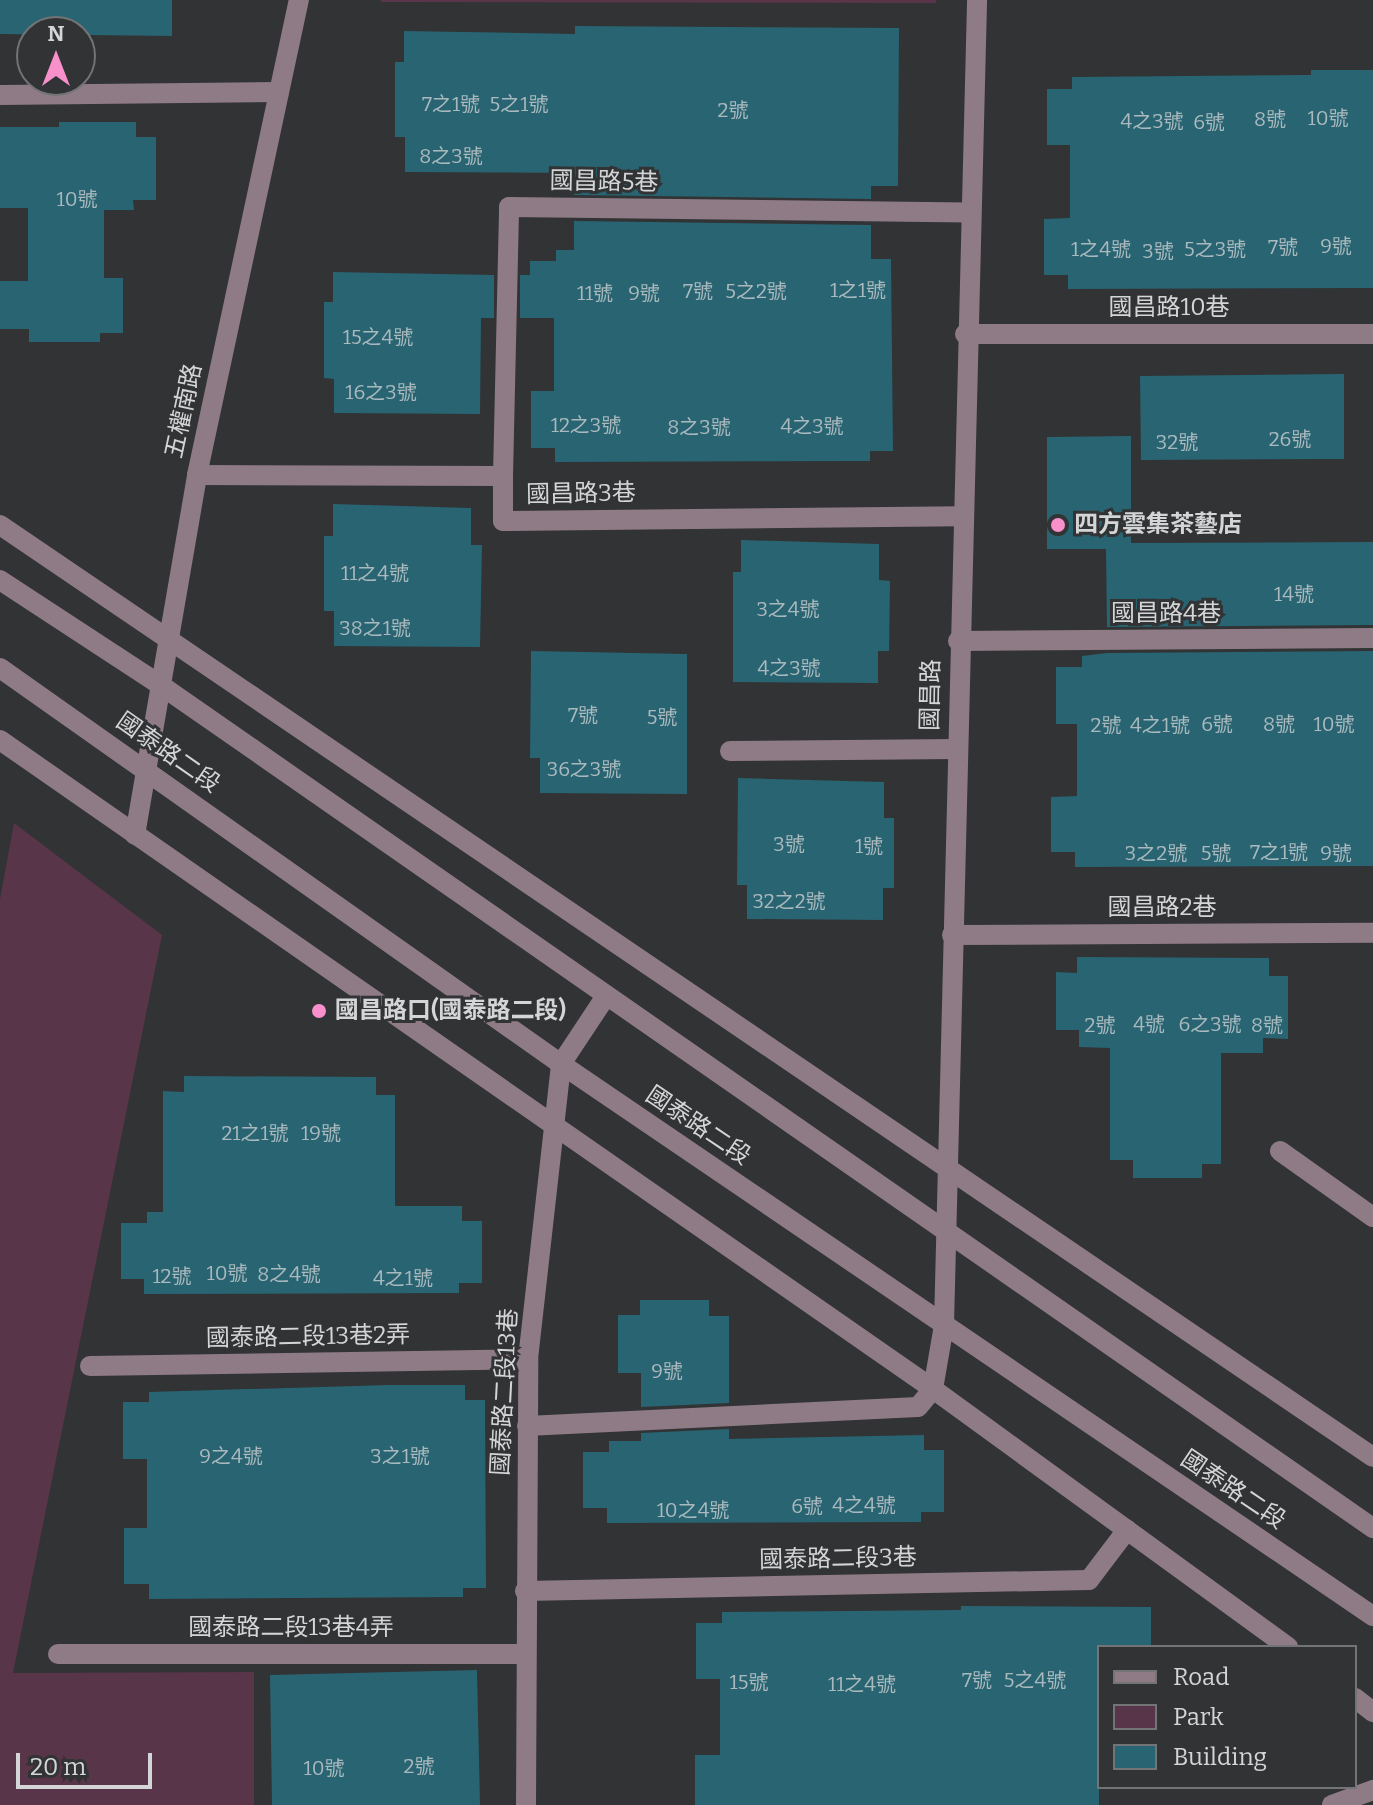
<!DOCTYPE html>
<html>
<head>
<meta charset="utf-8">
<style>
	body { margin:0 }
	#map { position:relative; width:1373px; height:1805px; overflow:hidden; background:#313334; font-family:Bitter,"Noto Sans TC",serif }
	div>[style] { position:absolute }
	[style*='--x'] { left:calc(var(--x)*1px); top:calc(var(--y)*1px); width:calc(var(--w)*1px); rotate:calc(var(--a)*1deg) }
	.green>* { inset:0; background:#583549 }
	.building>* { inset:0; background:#296472 }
	.minor>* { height:20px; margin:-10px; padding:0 10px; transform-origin:10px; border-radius:10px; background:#8f7b85 }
	.dots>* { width:22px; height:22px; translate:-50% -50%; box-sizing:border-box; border:4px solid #313334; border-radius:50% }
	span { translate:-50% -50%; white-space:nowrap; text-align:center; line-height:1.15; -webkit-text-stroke:6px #313334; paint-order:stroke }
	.number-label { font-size:20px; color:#a9b9bd }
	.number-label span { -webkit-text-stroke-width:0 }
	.street-label { font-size:24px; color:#d4d5d6 }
	.poi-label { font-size:24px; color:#d4d5d6; font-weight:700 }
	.left { translate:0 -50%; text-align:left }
	.legend { position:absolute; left:1097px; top:1645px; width:260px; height:144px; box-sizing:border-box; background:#313334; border:2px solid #727475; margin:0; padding:10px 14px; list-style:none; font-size:24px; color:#d4d5d6 }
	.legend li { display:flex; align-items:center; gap:16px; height:40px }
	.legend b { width:40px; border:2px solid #727475 }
	.north { position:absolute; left:16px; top:16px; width:80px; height:80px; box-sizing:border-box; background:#313334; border:2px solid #727475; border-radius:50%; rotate:0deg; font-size:22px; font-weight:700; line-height:32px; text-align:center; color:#d4d5d6 }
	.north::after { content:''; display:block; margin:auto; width:28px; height:36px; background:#f890cb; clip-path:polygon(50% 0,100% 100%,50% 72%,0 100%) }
	.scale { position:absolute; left:16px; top:1753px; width:136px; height:36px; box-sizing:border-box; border:4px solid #d4d5d6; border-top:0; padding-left:10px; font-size:24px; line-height:28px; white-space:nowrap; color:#d4d5d6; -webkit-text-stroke:6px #313334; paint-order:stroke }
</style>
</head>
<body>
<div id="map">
	<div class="green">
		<div style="clip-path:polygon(936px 0,936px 3px,381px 2px,381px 0)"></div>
		<div style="clip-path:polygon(14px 823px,162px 935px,13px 1673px,254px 1672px,254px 1805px,0 1805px,0 899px)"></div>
	</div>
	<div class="building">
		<div style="clip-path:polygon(0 0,172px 0,172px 36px,0 34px)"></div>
		<div style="clip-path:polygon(575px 26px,899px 28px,898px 186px,871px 186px,871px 199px,574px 195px,575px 173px,405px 172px,405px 137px,395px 137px,395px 62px,404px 62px,404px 31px,575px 34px)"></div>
		<div style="clip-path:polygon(1311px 70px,1373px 70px,1373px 288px,1068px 289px,1068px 275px,1044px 275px,1044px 219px,1070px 218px,1070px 145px,1047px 145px,1047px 89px,1072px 89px,1072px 77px,1311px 75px)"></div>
		<div style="clip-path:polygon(59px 122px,136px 122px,136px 137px,156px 137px,156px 200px,133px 200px,134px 210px,104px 210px,104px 278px,123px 278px,123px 333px,100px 333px,100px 342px,29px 342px,29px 329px,0 329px,0 281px,28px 281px,28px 208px,0 208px,0 127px,59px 127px)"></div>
		<div style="clip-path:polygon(574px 221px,871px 225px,871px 259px,891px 259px,893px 451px,870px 451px,870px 461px,555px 462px,555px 448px,531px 448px,531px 391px,554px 391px,554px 318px,520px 318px,520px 275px,530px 275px,530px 261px,556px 261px,556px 250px,574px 250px)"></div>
		<div style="clip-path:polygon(333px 272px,494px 275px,494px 318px,481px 318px,480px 414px,334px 413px,334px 379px,324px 378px,324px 302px,333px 302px)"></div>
		<div style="clip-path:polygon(1344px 374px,1344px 459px,1141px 460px,1140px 376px)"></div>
		<div style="clip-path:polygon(1131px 436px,1131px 543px,1373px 542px,1373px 625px,1107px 627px,1106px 549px,1047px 549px,1047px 437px)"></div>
		<div style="clip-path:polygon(333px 504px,471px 508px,471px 545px,482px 545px,480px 647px,334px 646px,334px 611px,324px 611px,324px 536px,333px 536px)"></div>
		<div style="clip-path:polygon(741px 540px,879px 544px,879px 580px,890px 581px,889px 651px,878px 651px,878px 683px,733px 682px,733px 572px,741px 572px)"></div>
		<div style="clip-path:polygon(531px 651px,687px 654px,687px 794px,540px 793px,540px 758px,530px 758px)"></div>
		<div style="clip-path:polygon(1373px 651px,1373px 866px,1075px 867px,1075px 852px,1051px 852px,1051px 797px,1077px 796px,1077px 724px,1056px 724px,1056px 667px,1082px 667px,1082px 656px,1107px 653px)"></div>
		<div style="clip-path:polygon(738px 778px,884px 782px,884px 818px,894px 818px,894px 888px,883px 888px,883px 920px,747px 919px,747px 885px,737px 885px)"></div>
		<div style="clip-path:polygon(1077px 957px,1269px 958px,1269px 976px,1288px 976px,1288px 1039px,1263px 1038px,1263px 1053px,1221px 1053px,1221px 1164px,1202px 1164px,1202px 1178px,1133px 1178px,1133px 1160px,1110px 1160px,1110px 1048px,1079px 1047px,1079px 1030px,1056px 1030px,1056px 972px,1077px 973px)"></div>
		<div style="clip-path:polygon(184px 1076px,376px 1077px,376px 1095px,395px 1095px,395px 1206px,462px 1206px,462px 1221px,482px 1221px,482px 1283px,459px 1283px,459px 1293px,144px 1294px,144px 1279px,121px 1279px,121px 1223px,147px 1223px,147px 1212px,163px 1212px,163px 1091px,184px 1092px)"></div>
		<div style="clip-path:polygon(640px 1300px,709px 1300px,709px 1316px,729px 1316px,729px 1403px,641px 1407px,641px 1373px,618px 1373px,618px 1315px,640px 1315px)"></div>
		<div style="clip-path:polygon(388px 1385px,465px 1385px,465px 1400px,485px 1400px,486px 1588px,463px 1588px,463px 1597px,149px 1599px,149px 1584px,124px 1584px,124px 1528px,147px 1528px,147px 1459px,123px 1459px,123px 1402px,149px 1402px,149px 1392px)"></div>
		<div style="clip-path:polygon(729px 1429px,729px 1439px,924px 1435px,924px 1450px,944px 1450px,944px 1512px,921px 1512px,921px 1522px,607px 1523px,607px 1508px,583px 1508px,583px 1452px,609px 1452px,609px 1441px,641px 1441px,641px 1433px)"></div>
		<div style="clip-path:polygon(961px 1606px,1151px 1607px,1151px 1647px,1099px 1647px,1099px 1805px,695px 1805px,695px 1755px,720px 1755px,720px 1679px,696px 1679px,696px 1623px,722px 1623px,722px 1612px,961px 1610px)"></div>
		<div style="clip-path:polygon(477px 1670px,480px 1805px,272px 1805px,270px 1675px)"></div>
	</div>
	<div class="minor">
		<div style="--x:0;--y:95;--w:279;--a:-0.6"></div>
		<div style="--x:965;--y:334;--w:408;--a:0"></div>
		<div style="--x:197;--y:475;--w:306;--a:0.2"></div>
		<div style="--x:503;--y:476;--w:45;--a:90"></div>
		<div style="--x:503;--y:521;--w:458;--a:-0.6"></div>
		<div style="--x:503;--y:476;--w:269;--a:-88.7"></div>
		<div style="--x:509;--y:207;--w:459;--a:0.7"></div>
		<div style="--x:0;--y:525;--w:1659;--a:34.17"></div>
		<div style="--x:0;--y:580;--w:190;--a:33.2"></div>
		<div style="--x:159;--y:684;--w:1479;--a:34.81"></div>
		<div style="--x:958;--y:641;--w:415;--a:-0.4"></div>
		<div style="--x:0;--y:668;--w:687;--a:35.22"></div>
		<div style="--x:561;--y:1064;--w:982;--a:34.21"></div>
		<div style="--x:0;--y:740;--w:1137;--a:34.82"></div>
		<div style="--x:933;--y:1389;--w:439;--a:36"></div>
		<div style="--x:730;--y:751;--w:226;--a:-0.5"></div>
		<div style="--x:135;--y:835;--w:365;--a:-80.2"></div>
		<div style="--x:197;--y:475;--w:486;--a:-77.9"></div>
		<div style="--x:952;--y:935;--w:421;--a:-0.3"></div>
		<div style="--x:1280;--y:1151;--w:114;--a:35.4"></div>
		<div style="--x:90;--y:1366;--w:438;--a:-0.9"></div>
		<div style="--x:527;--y:1426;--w:391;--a:-2.8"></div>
		<div style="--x:918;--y:1407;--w:23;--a:-50"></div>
		<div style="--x:933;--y:1389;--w:65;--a:-80.2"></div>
		<div style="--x:944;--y:1325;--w:1325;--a:-88.57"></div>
		<div style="--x:525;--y:1591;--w:564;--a:-1.12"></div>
		<div style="--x:1089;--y:1580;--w:63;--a:-52.8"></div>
		<div style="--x:58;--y:1654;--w:467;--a:0"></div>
		<div style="--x:1355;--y:1698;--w:23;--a:38"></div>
		<div style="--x:526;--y:1805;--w:446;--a:-89.7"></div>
		<div style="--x:528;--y:1359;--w:297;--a:-83.6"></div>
		<div style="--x:561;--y:1064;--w:82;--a:-56.5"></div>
		<div style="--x:1332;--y:1805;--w:44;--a:-20.1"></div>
	</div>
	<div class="dots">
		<div style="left:1058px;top:525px;background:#f890cb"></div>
		<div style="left:319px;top:1011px;background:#f890cb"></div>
	</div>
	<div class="number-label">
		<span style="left:451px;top:104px">7之1號</span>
		<span style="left:519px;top:104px">5之1號</span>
		<span style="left:733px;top:110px">2號</span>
		<span style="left:1328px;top:118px">10號</span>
		<span style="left:1270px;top:119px">8號</span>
		<span style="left:1152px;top:121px">4之3號</span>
		<span style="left:1209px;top:122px">6號</span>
		<span style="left:451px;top:156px">8之3號</span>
		<span style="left:77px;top:199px">10號</span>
		<span style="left:1336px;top:246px">9號</span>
		<span style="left:1283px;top:247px">7號</span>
		<span style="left:1101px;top:249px">1之4號</span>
		<span style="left:1215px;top:249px">5之3號</span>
		<span style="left:1158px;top:251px">3號</span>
		<span style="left:858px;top:290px">1之1號</span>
		<span style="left:698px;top:291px">7號</span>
		<span style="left:756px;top:291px">5之2號</span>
		<span style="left:595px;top:293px">11號</span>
		<span style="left:644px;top:293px">9號</span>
		<span style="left:378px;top:337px">15之4號</span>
		<span style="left:381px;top:392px">16之3號</span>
		<span style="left:586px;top:425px">12之3號</span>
		<span style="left:812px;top:426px">4之3號</span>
		<span style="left:699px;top:427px">8之3號</span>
		<span style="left:1290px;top:439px">26號</span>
		<span style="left:1177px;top:442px">32號</span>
		<span style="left:375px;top:573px">11之4號</span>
		<span style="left:1294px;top:594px">14號</span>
		<span style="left:788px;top:609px">3之4號</span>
		<span style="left:375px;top:628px">38之1號</span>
		<span style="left:789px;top:668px">4之3號</span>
		<span style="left:583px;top:715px">7號</span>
		<span style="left:662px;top:717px">5號</span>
		<span style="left:1217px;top:724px">6號</span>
		<span style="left:1279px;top:724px">8號</span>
		<span style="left:1334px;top:724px">10號</span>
		<span style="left:1106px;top:725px">2號</span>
		<span style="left:1160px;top:725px">4之1號</span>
		<span style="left:584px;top:769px">36之3號</span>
		<span style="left:789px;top:844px">3號</span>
		<span style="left:869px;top:846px">1號</span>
		<span style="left:1279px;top:852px">7之1號</span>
		<span style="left:1156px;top:853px">3之2號</span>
		<span style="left:1216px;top:853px">5號</span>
		<span style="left:1336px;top:853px">9號</span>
		<span style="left:789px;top:901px">32之2號</span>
		<span style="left:1149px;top:1024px">4號</span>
		<span style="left:1210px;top:1024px">6之3號</span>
		<span style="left:1100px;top:1025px">2號</span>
		<span style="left:1267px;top:1025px">8號</span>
		<span style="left:255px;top:1133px">21之1號</span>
		<span style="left:321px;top:1133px">19號</span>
		<span style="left:227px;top:1273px">10號</span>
		<span style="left:289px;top:1274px">8之4號</span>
		<span style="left:172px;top:1276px">12號</span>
		<span style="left:403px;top:1278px">4之1號</span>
		<span style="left:667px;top:1371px">9號</span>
		<span style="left:231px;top:1456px">9之4號</span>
		<span style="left:400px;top:1456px">3之1號</span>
		<span style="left:864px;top:1505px">4之4號</span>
		<span style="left:807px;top:1506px">6號</span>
		<span style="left:693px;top:1510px">10之4號</span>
		<span style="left:977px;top:1680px">7號</span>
		<span style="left:1035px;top:1680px">5之4號</span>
		<span style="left:749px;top:1682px">15號</span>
		<span style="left:862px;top:1684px">11之4號</span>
		<span style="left:419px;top:1766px">2號</span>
		<span style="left:324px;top:1768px">10號</span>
	</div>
	<div class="street-label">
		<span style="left:604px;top:182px;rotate:1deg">國昌路5巷</span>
		<span style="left:1169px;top:308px">國昌路10巷</span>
		<span style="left:184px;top:411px;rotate:-78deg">五權南路</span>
		<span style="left:581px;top:494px;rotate:-1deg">國昌路3巷</span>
		<span style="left:1166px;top:614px">國昌路4巷</span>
		<span style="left:931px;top:695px;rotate:-89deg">國昌路</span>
		<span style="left:168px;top:753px;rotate:35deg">國泰路二段</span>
		<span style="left:1162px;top:908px">國昌路2巷</span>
		<span style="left:698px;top:1126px;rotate:34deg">國泰路二段</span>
		<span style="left:308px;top:1337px;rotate:-1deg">國泰路二段13巷2弄</span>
		<span style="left:505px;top:1392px;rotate:-87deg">國泰路二段13巷</span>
		<span style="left:1233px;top:1490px;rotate:34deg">國泰路二段</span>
		<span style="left:838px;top:1559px;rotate:-1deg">國泰路二段3巷</span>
		<span style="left:291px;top:1628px">國泰路二段13巷4弄</span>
	</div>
	<div class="poi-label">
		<span class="left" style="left:1074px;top:525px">四方雲集茶藝店</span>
		<span class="left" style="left:335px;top:1011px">國昌路口(國泰路二段)</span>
	</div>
	<ul class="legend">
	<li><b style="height:10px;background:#8f7b85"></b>Road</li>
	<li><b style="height:22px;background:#583549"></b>Park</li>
	<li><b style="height:22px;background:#296472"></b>Building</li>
	</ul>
	<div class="north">N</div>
	<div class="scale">20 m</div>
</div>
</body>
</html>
